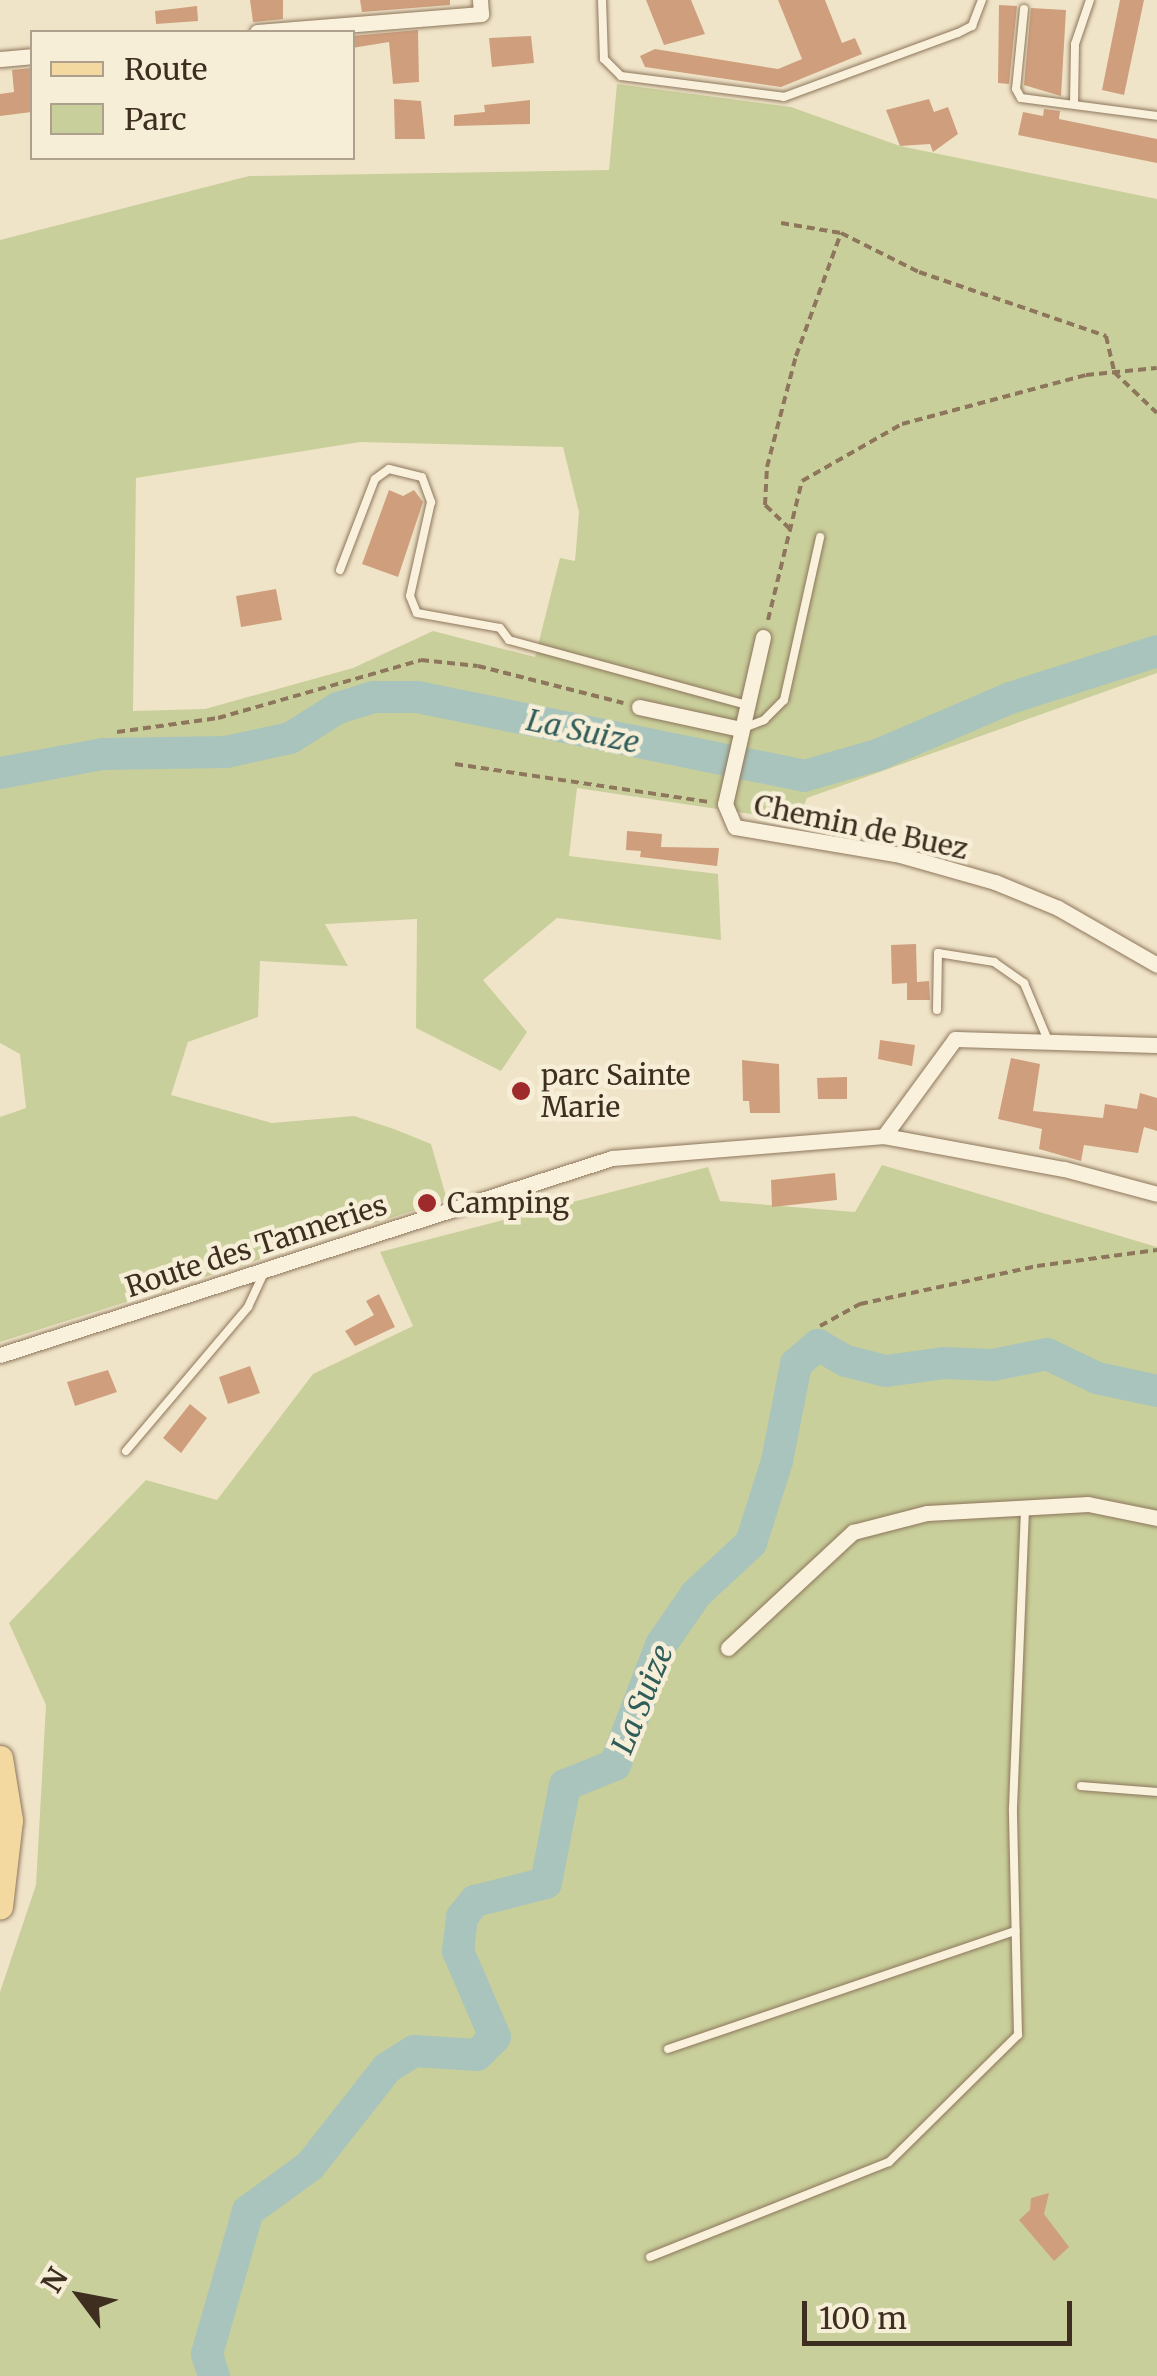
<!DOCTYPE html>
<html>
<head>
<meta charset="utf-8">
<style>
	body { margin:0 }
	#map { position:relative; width:1157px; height:2376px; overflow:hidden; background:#f0e4c8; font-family:Merriweather,serif }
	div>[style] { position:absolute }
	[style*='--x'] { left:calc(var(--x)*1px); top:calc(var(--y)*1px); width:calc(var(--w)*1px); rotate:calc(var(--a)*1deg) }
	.green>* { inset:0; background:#c9cf9b }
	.river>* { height:32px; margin:-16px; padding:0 16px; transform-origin:16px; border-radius:16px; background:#a9c4bc }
	.building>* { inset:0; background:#cf9f7d }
	.path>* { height:4px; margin-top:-2px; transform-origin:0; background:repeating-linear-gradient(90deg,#8d765c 0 8px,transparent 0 13px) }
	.roads { filter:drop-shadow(0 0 2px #8d765c) drop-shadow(0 0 2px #8d765c) }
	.lane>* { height:8px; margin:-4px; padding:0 4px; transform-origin:4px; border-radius:4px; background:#faf1dc }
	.street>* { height:15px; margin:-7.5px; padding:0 7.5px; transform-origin:7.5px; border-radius:7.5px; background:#faf1dc }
	.primary>* { height:25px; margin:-12.5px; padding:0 12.5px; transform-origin:12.5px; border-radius:12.5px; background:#f3d9a0 }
	.dots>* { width:28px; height:28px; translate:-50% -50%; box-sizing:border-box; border:5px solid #f7eed8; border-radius:50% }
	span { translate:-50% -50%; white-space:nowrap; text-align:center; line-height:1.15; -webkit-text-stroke:9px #f7eed8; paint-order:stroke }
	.street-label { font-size:28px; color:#3d2e20 }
	.poi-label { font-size:28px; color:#3d2e20 }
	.left { translate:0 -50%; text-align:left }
	.water-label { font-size:30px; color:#2f5d5a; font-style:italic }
	.legend { position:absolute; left:30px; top:30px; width:325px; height:130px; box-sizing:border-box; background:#f7eed8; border:2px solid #ada18e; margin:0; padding:12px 18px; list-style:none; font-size:30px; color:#3d2e20 }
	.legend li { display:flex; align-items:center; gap:20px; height:50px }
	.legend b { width:50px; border:2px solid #ada18e }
	.north { position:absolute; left:30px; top:2246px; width:100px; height:100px; -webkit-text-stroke:8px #f7eed8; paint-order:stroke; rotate:302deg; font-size:28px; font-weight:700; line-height:40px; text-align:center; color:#3d2e20 }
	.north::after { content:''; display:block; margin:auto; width:35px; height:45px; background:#3d2e20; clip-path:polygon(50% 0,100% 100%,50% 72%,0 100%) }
	.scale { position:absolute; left:802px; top:2301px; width:270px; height:45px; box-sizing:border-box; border:5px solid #3d2e20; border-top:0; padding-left:12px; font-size:30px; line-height:35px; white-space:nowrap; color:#3d2e20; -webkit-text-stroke:8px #f7eed8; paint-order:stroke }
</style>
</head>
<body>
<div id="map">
	<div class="green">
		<div style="clip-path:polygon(evenodd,617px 84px,791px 107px,900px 146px,1157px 199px,1157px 673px,807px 798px,797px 821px,577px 788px,569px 856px,718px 874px,721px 940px,557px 918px,483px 980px,527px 1032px,501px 1071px,416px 1028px,417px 919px,325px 924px,348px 966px,260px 961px,258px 1017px,188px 1042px,171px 1095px,272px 1123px,354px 1116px,394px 1129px,431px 1144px,447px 1200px,0 1342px,0 1117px,26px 1108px,20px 1054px,0 1043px,0 240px,249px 176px,609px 170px,617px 84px,360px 442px,563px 447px,579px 512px,575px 561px,560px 558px,535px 657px,433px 631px,353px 668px,205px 709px,133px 711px,136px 478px,360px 442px)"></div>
		<div style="clip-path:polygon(882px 1165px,1157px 1247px,1157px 2376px,0 2376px,0 1992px,36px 1885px,46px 1705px,9px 1623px,146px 1480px,217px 1500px,313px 1374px,413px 1326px,380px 1252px,708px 1167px,720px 1201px,855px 1212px)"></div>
	</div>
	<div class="river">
		<div style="--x:0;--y:773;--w:105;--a:-10.5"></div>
		<div style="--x:103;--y:754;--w:123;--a:-0.9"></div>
		<div style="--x:226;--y:752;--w:66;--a:-12.3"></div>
		<div style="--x:290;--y:738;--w:57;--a:-32"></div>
		<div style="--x:338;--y:708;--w:38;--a:-17"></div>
		<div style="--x:374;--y:697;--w:43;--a:0"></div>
		<div style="--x:417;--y:697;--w:395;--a:11.5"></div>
		<div style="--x:804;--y:776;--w:79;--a:-16.1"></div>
		<div style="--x:880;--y:754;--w:142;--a:-23.3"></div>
		<div style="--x:1010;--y:698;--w:154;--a:-17.7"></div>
		<div style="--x:214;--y:2376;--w:23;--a:-108"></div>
		<div style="--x:207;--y:2354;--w:149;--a:-74"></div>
		<div style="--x:248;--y:2211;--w:77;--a:-36"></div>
		<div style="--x:310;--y:2166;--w:125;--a:-51.8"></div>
		<div style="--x:387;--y:2068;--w:32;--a:-32"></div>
		<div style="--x:414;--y:2051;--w:63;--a:3.6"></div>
		<div style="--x:477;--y:2055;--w:25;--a:-45"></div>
		<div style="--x:495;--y:2037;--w:94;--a:-113.3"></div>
		<div style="--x:458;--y:1951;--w:34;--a:-83"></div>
		<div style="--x:462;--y:1917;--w:21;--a:-51"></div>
		<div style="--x:475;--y:1901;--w:73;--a:-14.2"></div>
		<div style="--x:546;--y:1883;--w:100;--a:-79"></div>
		<div style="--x:565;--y:1785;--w:54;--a:-21.8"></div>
		<div style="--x:615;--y:1765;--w:129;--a:-69"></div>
		<div style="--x:661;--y:1645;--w:62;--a:-55.5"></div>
		<div style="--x:696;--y:1594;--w:75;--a:-42.8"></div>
		<div style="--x:751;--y:1543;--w:86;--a:-72.4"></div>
		<div style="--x:777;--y:1461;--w:99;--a:-78.9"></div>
		<div style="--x:796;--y:1364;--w:29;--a:-41"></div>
		<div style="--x:818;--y:1345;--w:32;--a:30"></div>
		<div style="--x:846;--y:1361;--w:41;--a:14"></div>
		<div style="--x:886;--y:1371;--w:60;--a:-7.7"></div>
		<div style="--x:945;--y:1363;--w:48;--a:2.4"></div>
		<div style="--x:993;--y:1365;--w:55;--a:-11.5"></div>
		<div style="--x:1047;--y:1354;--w:55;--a:25.6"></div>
		<div style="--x:1097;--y:1378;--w:61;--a:12.2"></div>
	</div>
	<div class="building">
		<div style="clip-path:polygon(250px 0,283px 0,283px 19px,253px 22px)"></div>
		<div style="clip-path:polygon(360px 0,450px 0,450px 5px,362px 12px)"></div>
		<div style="clip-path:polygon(646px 0,691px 0,705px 34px,664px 45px)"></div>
		<div style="clip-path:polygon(778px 0,825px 0,842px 43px,855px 38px,862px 54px,781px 87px,645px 67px,640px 56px,655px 49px,778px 69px,802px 59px)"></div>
		<div style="clip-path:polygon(1120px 0,1144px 0,1124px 95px,1102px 90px)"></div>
		<div style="clip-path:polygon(999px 5px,1017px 6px,1009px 84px,998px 83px)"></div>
		<div style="clip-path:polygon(197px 6px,198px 21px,156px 24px,155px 11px)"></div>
		<div style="clip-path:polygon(1031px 8px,1066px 10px,1061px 96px,1024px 85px)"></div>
		<div style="clip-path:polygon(418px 30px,419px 82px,393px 84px,389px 42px,352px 48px,352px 36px)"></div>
		<div style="clip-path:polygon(531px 36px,534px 63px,492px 67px,489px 38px)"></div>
		<div style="clip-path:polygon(32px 68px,32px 112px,0 116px,0 94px,14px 92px,12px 70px)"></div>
		<div style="clip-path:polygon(394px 99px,421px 101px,425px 139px,395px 139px)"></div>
		<div style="clip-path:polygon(929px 99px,934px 112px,948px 107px,958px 134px,933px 152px,930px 144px,900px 146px,886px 110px)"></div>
		<div style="clip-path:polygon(530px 100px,530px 124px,454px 126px,454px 115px,485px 112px,484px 105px)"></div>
		<div style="clip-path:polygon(1044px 109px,1060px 111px,1059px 119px,1157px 139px,1157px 163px,1018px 135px,1023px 112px,1043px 116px)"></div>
		<div style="clip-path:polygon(389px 490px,403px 496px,414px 490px,423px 502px,398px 577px,362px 564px)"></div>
		<div style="clip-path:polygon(276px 589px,282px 620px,241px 627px,236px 596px)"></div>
		<div style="clip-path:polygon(627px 831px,662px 834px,661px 847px,719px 848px,717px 866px,640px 857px,641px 851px,626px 850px)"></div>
		<div style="clip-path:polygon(916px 944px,917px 982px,929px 981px,930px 1000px,907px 1000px,907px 983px,892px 984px,891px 945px)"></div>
		<div style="clip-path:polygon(880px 1040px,915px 1045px,912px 1066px,878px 1059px)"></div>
		<div style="clip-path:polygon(1011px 1058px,1040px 1064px,1033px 1111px,1103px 1118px,1105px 1104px,1137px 1109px,1140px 1093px,1157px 1098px,1157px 1131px,1144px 1127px,1138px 1153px,1084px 1145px,1081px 1161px,1039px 1149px,1042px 1129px,998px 1119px)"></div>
		<div style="clip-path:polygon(742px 1060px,779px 1064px,780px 1113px,750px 1113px,749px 1101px,743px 1101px)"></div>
		<div style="clip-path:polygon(847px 1077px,847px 1099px,818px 1099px,817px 1078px)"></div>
		<div style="clip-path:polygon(835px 1173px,837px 1200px,772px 1207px,771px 1180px)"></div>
		<div style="clip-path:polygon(379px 1294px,395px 1327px,355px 1346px,345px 1331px,374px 1315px,366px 1301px)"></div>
		<div style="clip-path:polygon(250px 1366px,260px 1393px,228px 1404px,219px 1377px)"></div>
		<div style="clip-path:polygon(108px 1370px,117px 1392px,75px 1406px,67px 1382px)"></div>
		<div style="clip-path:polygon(190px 1404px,207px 1418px,181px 1453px,163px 1438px)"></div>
		<div style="clip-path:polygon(1049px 2193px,1044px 2214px,1069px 2247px,1054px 2261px,1019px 2220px,1030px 2210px,1031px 2198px)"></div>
	</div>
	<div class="path">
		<div style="--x:781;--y:223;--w:61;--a:9.5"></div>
		<div style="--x:841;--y:233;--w:87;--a:26.6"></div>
		<div style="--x:919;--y:272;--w:198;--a:18.9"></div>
		<div style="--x:1106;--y:336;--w:37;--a:77"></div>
		<div style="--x:1114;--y:372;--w:59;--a:43.6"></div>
		<div style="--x:790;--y:529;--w:35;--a:-136"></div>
		<div style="--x:765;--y:505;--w:38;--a:-87"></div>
		<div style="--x:767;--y:467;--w:115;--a:-75.4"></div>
		<div style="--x:796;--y:356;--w:131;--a:-69.9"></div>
		<div style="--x:768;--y:620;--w:143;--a:-76.3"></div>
		<div style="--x:802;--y:481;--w:115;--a:-29.7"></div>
		<div style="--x:902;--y:424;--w:190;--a:-14.9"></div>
		<div style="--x:1086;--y:375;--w:71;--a:-5.6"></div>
		<div style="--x:117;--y:732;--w:102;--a:-7.9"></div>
		<div style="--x:218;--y:718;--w:211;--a:-15.9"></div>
		<div style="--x:421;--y:660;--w:57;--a:6"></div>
		<div style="--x:478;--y:666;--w:150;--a:14.3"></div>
		<div style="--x:455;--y:764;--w:258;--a:8.5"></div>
		<div style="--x:820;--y:1326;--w:46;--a:-28.8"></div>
		<div style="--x:860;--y:1304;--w:181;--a:-12.1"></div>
		<div style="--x:1037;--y:1266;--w:121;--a:-7.6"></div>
	</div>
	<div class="roads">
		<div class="lane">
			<div style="--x:602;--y:0;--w:59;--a:88.1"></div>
			<div style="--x:604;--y:59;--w:24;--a:45"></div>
			<div style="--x:621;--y:76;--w:164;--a:7.3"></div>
			<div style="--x:784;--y:97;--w:185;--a:-20.2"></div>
			<div style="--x:958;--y:33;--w:16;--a:-27"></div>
			<div style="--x:972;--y:26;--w:28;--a:-69"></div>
			<div style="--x:1024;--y:9;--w:80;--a:95.7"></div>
			<div style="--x:1016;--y:89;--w:10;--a:61"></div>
			<div style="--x:1021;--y:98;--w:137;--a:7.5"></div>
			<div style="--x:1074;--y:103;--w:59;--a:-89"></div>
			<div style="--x:1075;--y:44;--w:46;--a:-71.2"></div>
			<div style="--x:340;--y:570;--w:97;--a:-69"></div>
			<div style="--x:375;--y:479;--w:17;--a:-36"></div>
			<div style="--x:389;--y:469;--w:34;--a:14"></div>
			<div style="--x:422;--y:477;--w:27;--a:70"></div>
			<div style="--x:431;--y:502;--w:96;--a:102.6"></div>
			<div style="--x:410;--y:596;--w:18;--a:68"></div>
			<div style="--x:417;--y:613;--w:84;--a:10.2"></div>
			<div style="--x:500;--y:628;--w:15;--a:53"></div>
			<div style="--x:509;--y:640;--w:247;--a:15.3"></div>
			<div style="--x:741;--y:729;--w:25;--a:-21"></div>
			<div style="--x:764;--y:720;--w:28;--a:-45"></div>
			<div style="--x:784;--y:700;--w:167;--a:-77.5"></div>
			<div style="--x:937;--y:1010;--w:57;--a:-89"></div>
			<div style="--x:938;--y:953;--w:57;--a:9.1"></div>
			<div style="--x:994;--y:962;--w:37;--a:35"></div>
			<div style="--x:1024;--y:983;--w:60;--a:67.3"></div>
			<div style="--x:126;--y:1451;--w:189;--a:-49.7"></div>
			<div style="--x:248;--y:1307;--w:38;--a:-65"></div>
			<div style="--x:1081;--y:1786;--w:76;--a:4.5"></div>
			<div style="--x:668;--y:2049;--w:367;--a:-18.8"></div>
			<div style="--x:650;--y:2257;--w:257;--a:-21.7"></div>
			<div style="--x:889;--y:2162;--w:181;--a:-44.6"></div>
			<div style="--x:1018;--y:2035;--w:227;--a:-91.3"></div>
			<div style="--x:1013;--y:1808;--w:301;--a:-87.7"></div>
		</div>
		<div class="street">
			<div style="--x:257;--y:32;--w:225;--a:-4.6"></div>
			<div style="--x:481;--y:14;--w:14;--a:-94"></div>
			<div style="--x:0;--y:59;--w:32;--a:-5"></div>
			<div style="--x:763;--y:637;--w:171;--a:102.8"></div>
			<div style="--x:725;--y:804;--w:25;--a:67"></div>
			<div style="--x:735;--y:827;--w:167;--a:9.6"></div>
			<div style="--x:900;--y:855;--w:99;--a:15.9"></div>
			<div style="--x:995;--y:882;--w:68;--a:22.4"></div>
			<div style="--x:1058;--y:908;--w:114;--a:29.9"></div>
			<div style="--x:639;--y:707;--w:104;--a:12.2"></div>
			<div style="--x:884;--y:1136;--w:120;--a:-53.8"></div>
			<div style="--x:955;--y:1039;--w:202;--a:1.7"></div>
			<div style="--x:0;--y:1355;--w:643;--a:-17.84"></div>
			<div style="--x:612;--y:1158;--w:273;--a:-4.6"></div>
			<div style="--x:884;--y:1136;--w:183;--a:10.4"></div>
			<div style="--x:1064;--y:1169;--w:96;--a:15"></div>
			<div style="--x:728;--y:1648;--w:171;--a:-42.9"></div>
			<div style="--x:853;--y:1532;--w:76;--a:-14.4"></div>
			<div style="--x:927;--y:1513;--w:161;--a:-3.2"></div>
			<div style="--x:1088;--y:1504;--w:70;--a:11.5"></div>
		</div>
		<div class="primary">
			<div style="--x:0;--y:1758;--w:63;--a:80.8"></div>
			<div style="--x:10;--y:1820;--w:87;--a:96.6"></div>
		</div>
	</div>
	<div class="dots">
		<div style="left:521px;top:1091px;background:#9e2a2b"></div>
		<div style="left:427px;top:1203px;background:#9e2a2b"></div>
	</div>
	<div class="street-label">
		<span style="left:861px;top:827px;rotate:12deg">Chemin de Buez</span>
		<span style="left:256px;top:1246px;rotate:-18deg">Route des Tanneries</span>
	</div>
	<div class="poi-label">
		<span class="left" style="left:541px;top:1091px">parc Sainte<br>Marie</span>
		<span class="left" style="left:447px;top:1203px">Camping</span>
	</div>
	<div class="water-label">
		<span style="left:583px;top:731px;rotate:12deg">La Suize</span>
		<span style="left:642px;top:1699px;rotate:-68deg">La Suize</span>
	</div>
	<ul class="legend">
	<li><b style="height:12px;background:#f3d9a0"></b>Route</li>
	<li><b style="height:28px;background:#c9cf9b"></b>Parc</li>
	</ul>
	<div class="north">N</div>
	<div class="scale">100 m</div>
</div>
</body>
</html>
